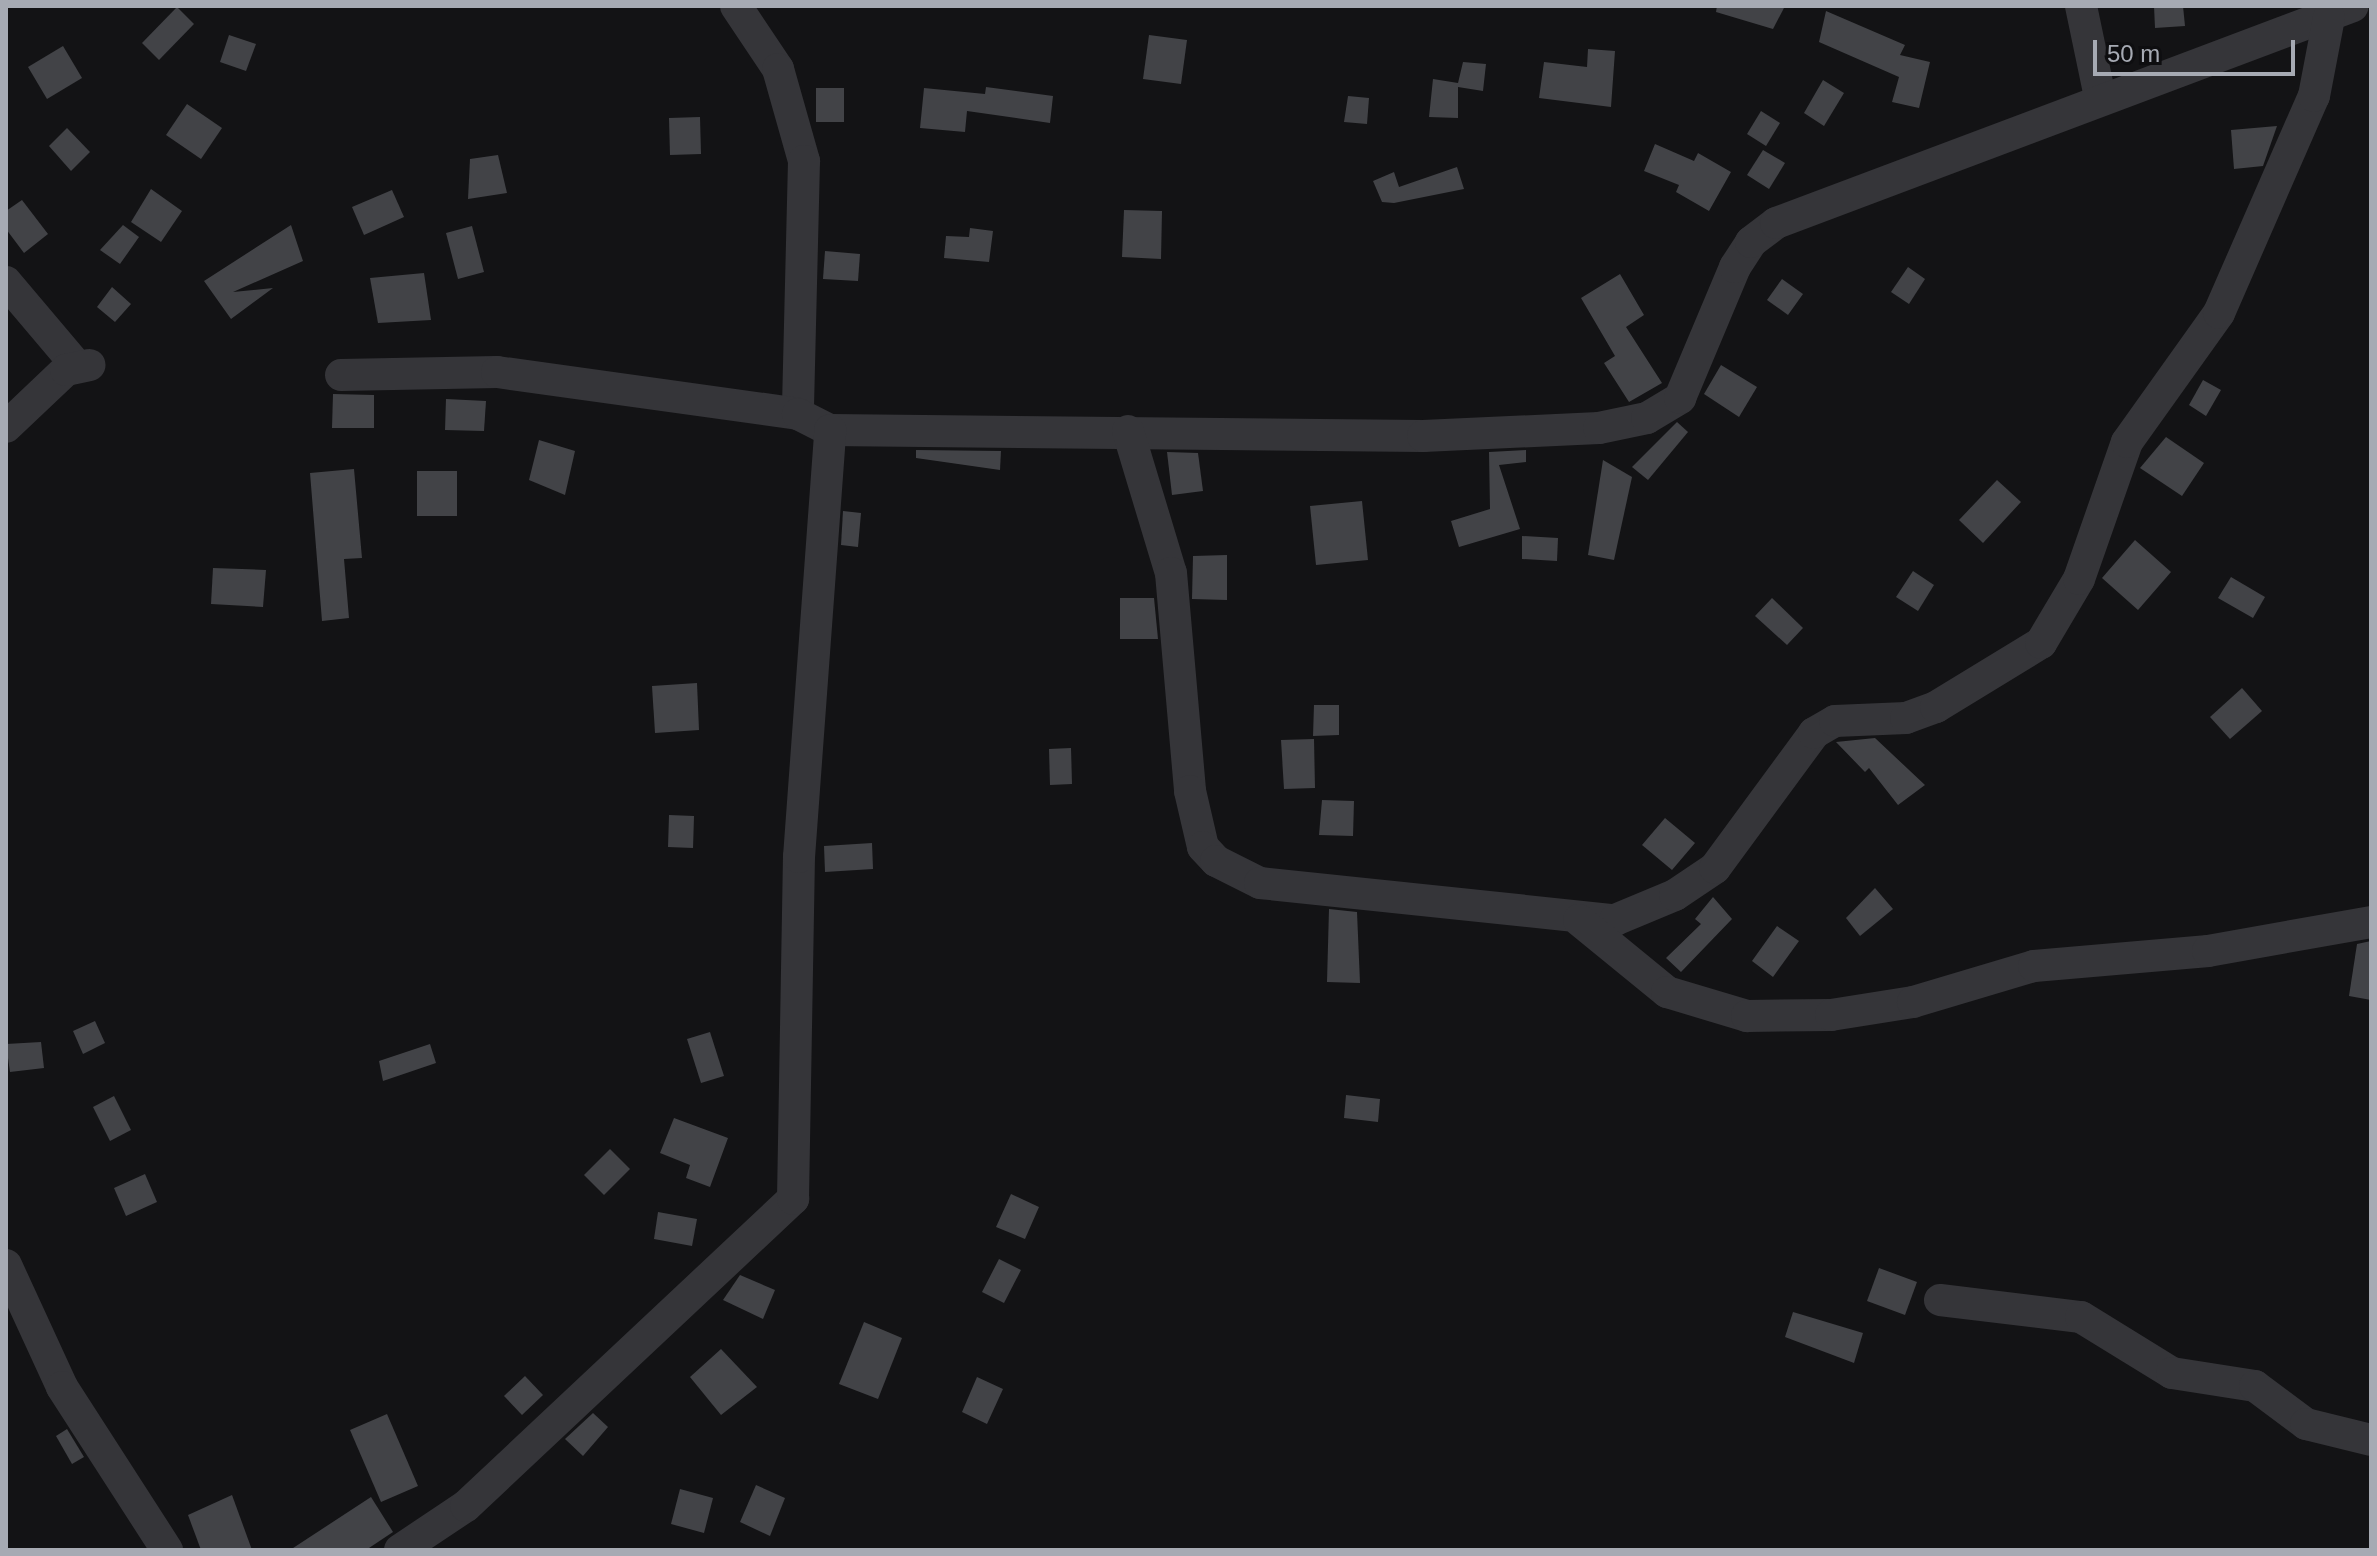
<!DOCTYPE html>
<html>
<head>
<meta charset="utf-8">
<style>
	body { margin:0 }
	#map { position:relative; width:2377px; height:1556px; overflow:hidden; background:#131315; font-family:Arial,sans-serif }
	div>[style] { position:absolute }
	[style*='--x'] { left:calc(var(--x)*1px); top:calc(var(--y)*1px); width:calc(var(--w)*1px); rotate:calc(var(--a)*1deg) }
	.building>* { inset:0; background:#424347 }
	.street>* { height:32px; margin:-16px; padding:0 16px; transform-origin:16px; border-radius:16px; background:#353539 }
	span { translate:-50% -50%; white-space:nowrap; text-align:center; line-height:1.15; -webkit-text-stroke:8px #0e0e10; paint-order:stroke }
	.frame { position:absolute; inset:0; border:8px solid #a6aab3; pointer-events:none }
	.scale { position:absolute; left:2093px; top:40px; width:202px; height:36px; box-sizing:border-box; border:4px solid #a6aab3; border-top:0; padding-left:10px; font-size:24px; line-height:28px; white-space:nowrap; color:#a6aab3; -webkit-text-stroke:6px #0e0e10; paint-order:stroke }
</style>
</head>
<body>
<div id="map">
	<div class="building">
		<div style="clip-path:polygon(1717px 6px,1785px 6px,1773px 29px,1716px 12px)"></div>
		<div style="clip-path:polygon(2154px 6px,2183px 6px,2185px 26px,2155px 28px)"></div>
		<div style="clip-path:polygon(177px 7px,194px 24px,159px 60px,142px 43px)"></div>
		<div style="clip-path:polygon(1826px 11px,1905px 45px,1900px 55px,1930px 62px,1919px 108px,1892px 102px,1899px 77px,1819px 42px)"></div>
		<div style="clip-path:polygon(229px 35px,256px 44px,246px 71px,220px 62px)"></div>
		<div style="clip-path:polygon(1149px 35px,1187px 40px,1181px 84px,1143px 79px)"></div>
		<div style="clip-path:polygon(63px 46px,82px 78px,47px 99px,28px 67px)"></div>
		<div style="clip-path:polygon(1588px 49px,1615px 51px,1611px 107px,1539px 98px,1544px 62px,1587px 67px)"></div>
		<div style="clip-path:polygon(1463px 62px,1486px 64px,1483px 91px,1458px 87px,1458px 118px,1429px 117px,1433px 79px,1458px 83px)"></div>
		<div style="clip-path:polygon(1823px 80px,1844px 93px,1824px 126px,1804px 113px)"></div>
		<div style="clip-path:polygon(986px 87px,1053px 96px,1050px 123px,967px 111px,965px 132px,920px 128px,924px 88px,985px 94px)"></div>
		<div style="clip-path:polygon(816px 88px,844px 88px,844px 122px,816px 122px)"></div>
		<div style="clip-path:polygon(1348px 96px,1369px 98px,1367px 124px,1344px 122px)"></div>
		<div style="clip-path:polygon(187px 104px,222px 128px,201px 159px,166px 135px)"></div>
		<div style="clip-path:polygon(1761px 111px,1780px 123px,1766px 146px,1747px 134px)"></div>
		<div style="clip-path:polygon(700px 117px,701px 154px,670px 155px,669px 118px)"></div>
		<div style="clip-path:polygon(2277px 126px,2263px 166px,2234px 169px,2231px 130px)"></div>
		<div style="clip-path:polygon(67px 128px,90px 152px,71px 171px,49px 146px)"></div>
		<div style="clip-path:polygon(1655px 144px,1694px 161px,1698px 153px,1731px 172px,1709px 211px,1676px 192px,1679px 185px,1644px 171px)"></div>
		<div style="clip-path:polygon(1763px 150px,1785px 163px,1769px 189px,1747px 175px)"></div>
		<div style="clip-path:polygon(498px 155px,507px 193px,468px 199px,470px 159px)"></div>
		<div style="clip-path:polygon(1457px 167px,1464px 189px,1394px 203px,1382px 202px,1373px 181px,1394px 172px,1399px 187px)"></div>
		<div style="clip-path:polygon(151px 189px,182px 211px,161px 242px,131px 222px)"></div>
		<div style="clip-path:polygon(392px 190px,404px 217px,364px 235px,352px 207px)"></div>
		<div style="clip-path:polygon(22px 200px,48px 234px,24px 253px,6px 229px,6px 211px)"></div>
		<div style="clip-path:polygon(1124px 210px,1162px 211px,1161px 259px,1122px 257px)"></div>
		<div style="clip-path:polygon(123px 225px,139px 237px,120px 264px,100px 250px)"></div>
		<div style="clip-path:polygon(291px 225px,303px 261px,233px 292px,273px 288px,231px 319px,204px 281px)"></div>
		<div style="clip-path:polygon(472px 226px,484px 272px,458px 279px,446px 233px)"></div>
		<div style="clip-path:polygon(970px 228px,993px 231px,989px 262px,944px 258px,946px 236px,969px 237px)"></div>
		<div style="clip-path:polygon(825px 251px,860px 254px,858px 281px,823px 279px)"></div>
		<div style="clip-path:polygon(1908px 267px,1925px 279px,1909px 304px,1891px 292px)"></div>
		<div style="clip-path:polygon(424px 273px,431px 320px,378px 323px,370px 278px)"></div>
		<div style="clip-path:polygon(1620px 274px,1644px 315px,1626px 327px,1662px 383px,1629px 402px,1604px 363px,1615px 356px,1581px 298px)"></div>
		<div style="clip-path:polygon(1782px 279px,1803px 294px,1788px 315px,1767px 300px)"></div>
		<div style="clip-path:polygon(112px 287px,131px 304px,115px 322px,97px 307px)"></div>
		<div style="clip-path:polygon(1721px 365px,1757px 387px,1739px 417px,1704px 394px)"></div>
		<div style="clip-path:polygon(2203px 380px,2221px 390px,2206px 416px,2189px 405px)"></div>
		<div style="clip-path:polygon(333px 394px,374px 395px,374px 428px,332px 428px)"></div>
		<div style="clip-path:polygon(446px 399px,486px 401px,484px 431px,445px 430px)"></div>
		<div style="clip-path:polygon(1677px 422px,1688px 432px,1648px 480px,1632px 467px)"></div>
		<div style="clip-path:polygon(2166px 437px,2204px 463px,2182px 496px,2140px 468px)"></div>
		<div style="clip-path:polygon(539px 440px,575px 451px,565px 495px,529px 480px)"></div>
		<div style="clip-path:polygon(916px 450px,1001px 451px,1000px 470px,916px 458px)"></div>
		<div style="clip-path:polygon(1526px 450px,1526px 462px,1499px 465px,1520px 529px,1459px 547px,1451px 521px,1490px 509px,1489px 452px)"></div>
		<div style="clip-path:polygon(1167px 452px,1198px 453px,1203px 491px,1172px 495px)"></div>
		<div style="clip-path:polygon(1603px 460px,1632px 477px,1614px 560px,1588px 555px)"></div>
		<div style="clip-path:polygon(354px 469px,362px 558px,344px 559px,349px 618px,322px 621px,310px 473px)"></div>
		<div style="clip-path:polygon(417px 471px,457px 471px,457px 516px,417px 516px)"></div>
		<div style="clip-path:polygon(1997px 480px,2021px 502px,1983px 543px,1959px 520px)"></div>
		<div style="clip-path:polygon(1362px 501px,1368px 560px,1316px 565px,1310px 506px)"></div>
		<div style="clip-path:polygon(843px 511px,861px 513px,858px 547px,841px 545px)"></div>
		<div style="clip-path:polygon(1522px 536px,1558px 538px,1557px 561px,1522px 559px)"></div>
		<div style="clip-path:polygon(2135px 540px,2171px 572px,2138px 610px,2102px 578px)"></div>
		<div style="clip-path:polygon(1227px 555px,1227px 600px,1192px 599px,1193px 556px)"></div>
		<div style="clip-path:polygon(213px 568px,266px 570px,263px 607px,211px 604px)"></div>
		<div style="clip-path:polygon(1913px 571px,1934px 585px,1918px 611px,1896px 597px)"></div>
		<div style="clip-path:polygon(2231px 577px,2265px 597px,2253px 618px,2218px 598px)"></div>
		<div style="clip-path:polygon(1120px 598px,1154px 598px,1158px 639px,1120px 639px)"></div>
		<div style="clip-path:polygon(1772px 598px,1803px 628px,1787px 645px,1755px 616px)"></div>
		<div style="clip-path:polygon(697px 683px,699px 730px,655px 733px,652px 686px)"></div>
		<div style="clip-path:polygon(2242px 688px,2262px 711px,2230px 739px,2210px 717px)"></div>
		<div style="clip-path:polygon(1314px 705px,1339px 705px,1339px 735px,1313px 736px)"></div>
		<div style="clip-path:polygon(1875px 738px,1925px 785px,1898px 805px,1869px 768px,1865px 772px,1836px 742px)"></div>
		<div style="clip-path:polygon(1314px 739px,1315px 788px,1284px 789px,1281px 740px)"></div>
		<div style="clip-path:polygon(1071px 748px,1072px 784px,1050px 785px,1049px 749px)"></div>
		<div style="clip-path:polygon(1322px 800px,1354px 801px,1353px 836px,1319px 835px)"></div>
		<div style="clip-path:polygon(669px 815px,694px 816px,693px 848px,668px 847px)"></div>
		<div style="clip-path:polygon(1665px 818px,1695px 843px,1672px 870px,1642px 845px)"></div>
		<div style="clip-path:polygon(872px 843px,873px 869px,825px 872px,824px 846px)"></div>
		<div style="clip-path:polygon(1875px 888px,1893px 909px,1860px 936px,1846px 918px)"></div>
		<div style="clip-path:polygon(1713px 897px,1732px 919px,1681px 972px,1666px 958px,1701px 924px,1695px 919px)"></div>
		<div style="clip-path:polygon(1329px 909px,1357px 912px,1360px 983px,1327px 982px)"></div>
		<div style="clip-path:polygon(1777px 926px,1799px 941px,1773px 977px,1752px 961px)"></div>
		<div style="clip-path:polygon(2371px 941px,2371px 1000px,2349px 996px,2357px 944px)"></div>
		<div style="clip-path:polygon(95px 1021px,105px 1043px,83px 1054px,73px 1031px)"></div>
		<div style="clip-path:polygon(710px 1032px,724px 1076px,701px 1083px,687px 1039px)"></div>
		<div style="clip-path:polygon(41px 1042px,44px 1068px,10px 1072px,6px 1044px)"></div>
		<div style="clip-path:polygon(430px 1044px,436px 1063px,383px 1081px,379px 1061px)"></div>
		<div style="clip-path:polygon(1346px 1095px,1380px 1099px,1378px 1122px,1344px 1118px)"></div>
		<div style="clip-path:polygon(114px 1096px,131px 1130px,110px 1141px,93px 1107px)"></div>
		<div style="clip-path:polygon(674px 1118px,728px 1138px,710px 1187px,686px 1178px,690px 1165px,660px 1153px)"></div>
		<div style="clip-path:polygon(610px 1149px,630px 1169px,604px 1195px,584px 1175px)"></div>
		<div style="clip-path:polygon(145px 1174px,157px 1202px,126px 1216px,114px 1188px)"></div>
		<div style="clip-path:polygon(1011px 1194px,1039px 1207px,1025px 1239px,996px 1227px)"></div>
		<div style="clip-path:polygon(658px 1212px,697px 1219px,692px 1246px,654px 1239px)"></div>
		<div style="clip-path:polygon(999px 1259px,1021px 1270px,1004px 1303px,982px 1292px)"></div>
		<div style="clip-path:polygon(1879px 1268px,1917px 1282px,1905px 1315px,1867px 1301px)"></div>
		<div style="clip-path:polygon(740px 1275px,775px 1290px,763px 1319px,723px 1300px)"></div>
		<div style="clip-path:polygon(1793px 1312px,1863px 1333px,1854px 1363px,1785px 1337px)"></div>
		<div style="clip-path:polygon(864px 1322px,902px 1338px,878px 1399px,839px 1384px)"></div>
		<div style="clip-path:polygon(721px 1349px,757px 1387px,721px 1415px,690px 1377px)"></div>
		<div style="clip-path:polygon(525px 1376px,543px 1395px,522px 1415px,504px 1396px)"></div>
		<div style="clip-path:polygon(977px 1377px,1003px 1389px,987px 1424px,962px 1412px)"></div>
		<div style="clip-path:polygon(593px 1413px,608px 1427px,583px 1456px,565px 1439px)"></div>
		<div style="clip-path:polygon(387px 1414px,418px 1486px,381px 1502px,350px 1430px)"></div>
		<div style="clip-path:polygon(67px 1429px,84px 1457px,72px 1464px,56px 1436px)"></div>
		<div style="clip-path:polygon(756px 1485px,785px 1498px,770px 1536px,740px 1522px)"></div>
		<div style="clip-path:polygon(680px 1489px,713px 1498px,704px 1533px,671px 1524px)"></div>
		<div style="clip-path:polygon(232px 1495px,252px 1550px,201px 1550px,188px 1515px)"></div>
		<div style="clip-path:polygon(371px 1497px,393px 1532px,366px 1550px,290px 1550px)"></div>
	</div>
	<div class="street">
		<div style="--x:736;--y:6;--w:76;--a:56.3"></div>
		<div style="--x:778;--y:69;--w:96;--a:74.2"></div>
		<div style="--x:804;--y:161;--w:253;--a:91.4"></div>
		<div style="--x:2081;--y:6;--w:93;--a:78.2"></div>
		<div style="--x:6;--y:282;--w:110;--a:49.8"></div>
		<div style="--x:341;--y:375;--w:156;--a:-1.1"></div>
		<div style="--x:497;--y:372;--w:304;--a:7.9"></div>
		<div style="--x:798;--y:414;--w:36;--a:27"></div>
		<div style="--x:830;--y:430;--w:593;--a:0.58"></div>
		<div style="--x:1423;--y:436;--w:176;--a:-2.6"></div>
		<div style="--x:1599;--y:428;--w:49;--a:-11.8"></div>
		<div style="--x:1647;--y:418;--w:39;--a:-31"></div>
		<div style="--x:1680;--y:398;--w:142;--a:-67.2"></div>
		<div style="--x:1735;--y:267;--w:30;--a:-57"></div>
		<div style="--x:1751;--y:242;--w:31;--a:-37"></div>
		<div style="--x:1776;--y:223;--w:616;--a:-20.61"></div>
		<div style="--x:6;--y:427;--w:83;--a:-43.5"></div>
		<div style="--x:66;--y:370;--w:24;--a:-12"></div>
		<div style="--x:1128;--y:431;--w:148;--a:73.2"></div>
		<div style="--x:1171;--y:573;--w:219;--a:85"></div>
		<div style="--x:1190;--y:791;--w:57;--a:76.9"></div>
		<div style="--x:1203;--y:847;--w:19;--a:47"></div>
		<div style="--x:1216;--y:861;--w:49;--a:26.6"></div>
		<div style="--x:1260;--y:883;--w:357;--a:6"></div>
		<div style="--x:1615;--y:920;--w:65;--a:-22.6"></div>
		<div style="--x:1675;--y:895;--w:48;--a:-34"></div>
		<div style="--x:1715;--y:868;--w:167;--a:-53.7"></div>
		<div style="--x:1814;--y:733;--w:24;--a:-30"></div>
		<div style="--x:1835;--y:721;--w:71;--a:-2.4"></div>
		<div style="--x:1906;--y:718;--w:32;--a:-20"></div>
		<div style="--x:1936;--y:707;--w:123;--a:-31.4"></div>
		<div style="--x:2041;--y:643;--w:74;--a:-59.3"></div>
		<div style="--x:2079;--y:579;--w:145;--a:-70.7"></div>
		<div style="--x:2127;--y:442;--w:158;--a:-54.5"></div>
		<div style="--x:2219;--y:313;--w:237;--a:-66.4"></div>
		<div style="--x:2314;--y:96;--w:80;--a:-79.2"></div>
		<div style="--x:1579;--y:920;--w:114;--a:39.3"></div>
		<div style="--x:1667;--y:992;--w:84;--a:16.7"></div>
		<div style="--x:1747;--y:1016;--w:84;--a:-0.7"></div>
		<div style="--x:1831;--y:1015;--w:83;--a:-9"></div>
		<div style="--x:1913;--y:1002;--w:126;--a:-16.6"></div>
		<div style="--x:2034;--y:966;--w:175;--a:-4.9"></div>
		<div style="--x:2208;--y:951;--w:166;--a:-10.1"></div>
		<div style="--x:6;--y:1265;--w:134;--a:65.3"></div>
		<div style="--x:62;--y:1387;--w:194;--a:57.2"></div>
		<div style="--x:1940;--y:1300;--w:142;--a:6.9"></div>
		<div style="--x:2081;--y:1317;--w:107;--a:31.6"></div>
		<div style="--x:2172;--y:1373;--w:84;--a:8.9"></div>
		<div style="--x:2255;--y:1386;--w:64;--a:36.7"></div>
		<div style="--x:2306;--y:1424;--w:67;--a:13.8"></div>
		<div style="--x:400;--y:1550;--w:79;--a:-33.7"></div>
		<div style="--x:466;--y:1506;--w:449;--a:-43.2"></div>
		<div style="--x:793;--y:1199;--w:342;--a:-89"></div>
		<div style="--x:799;--y:857;--w:428;--a:-85.8"></div>
	</div>
	<div class="frame"></div>
	<div class="scale">50 m</div>
</div>
</body>
</html>
